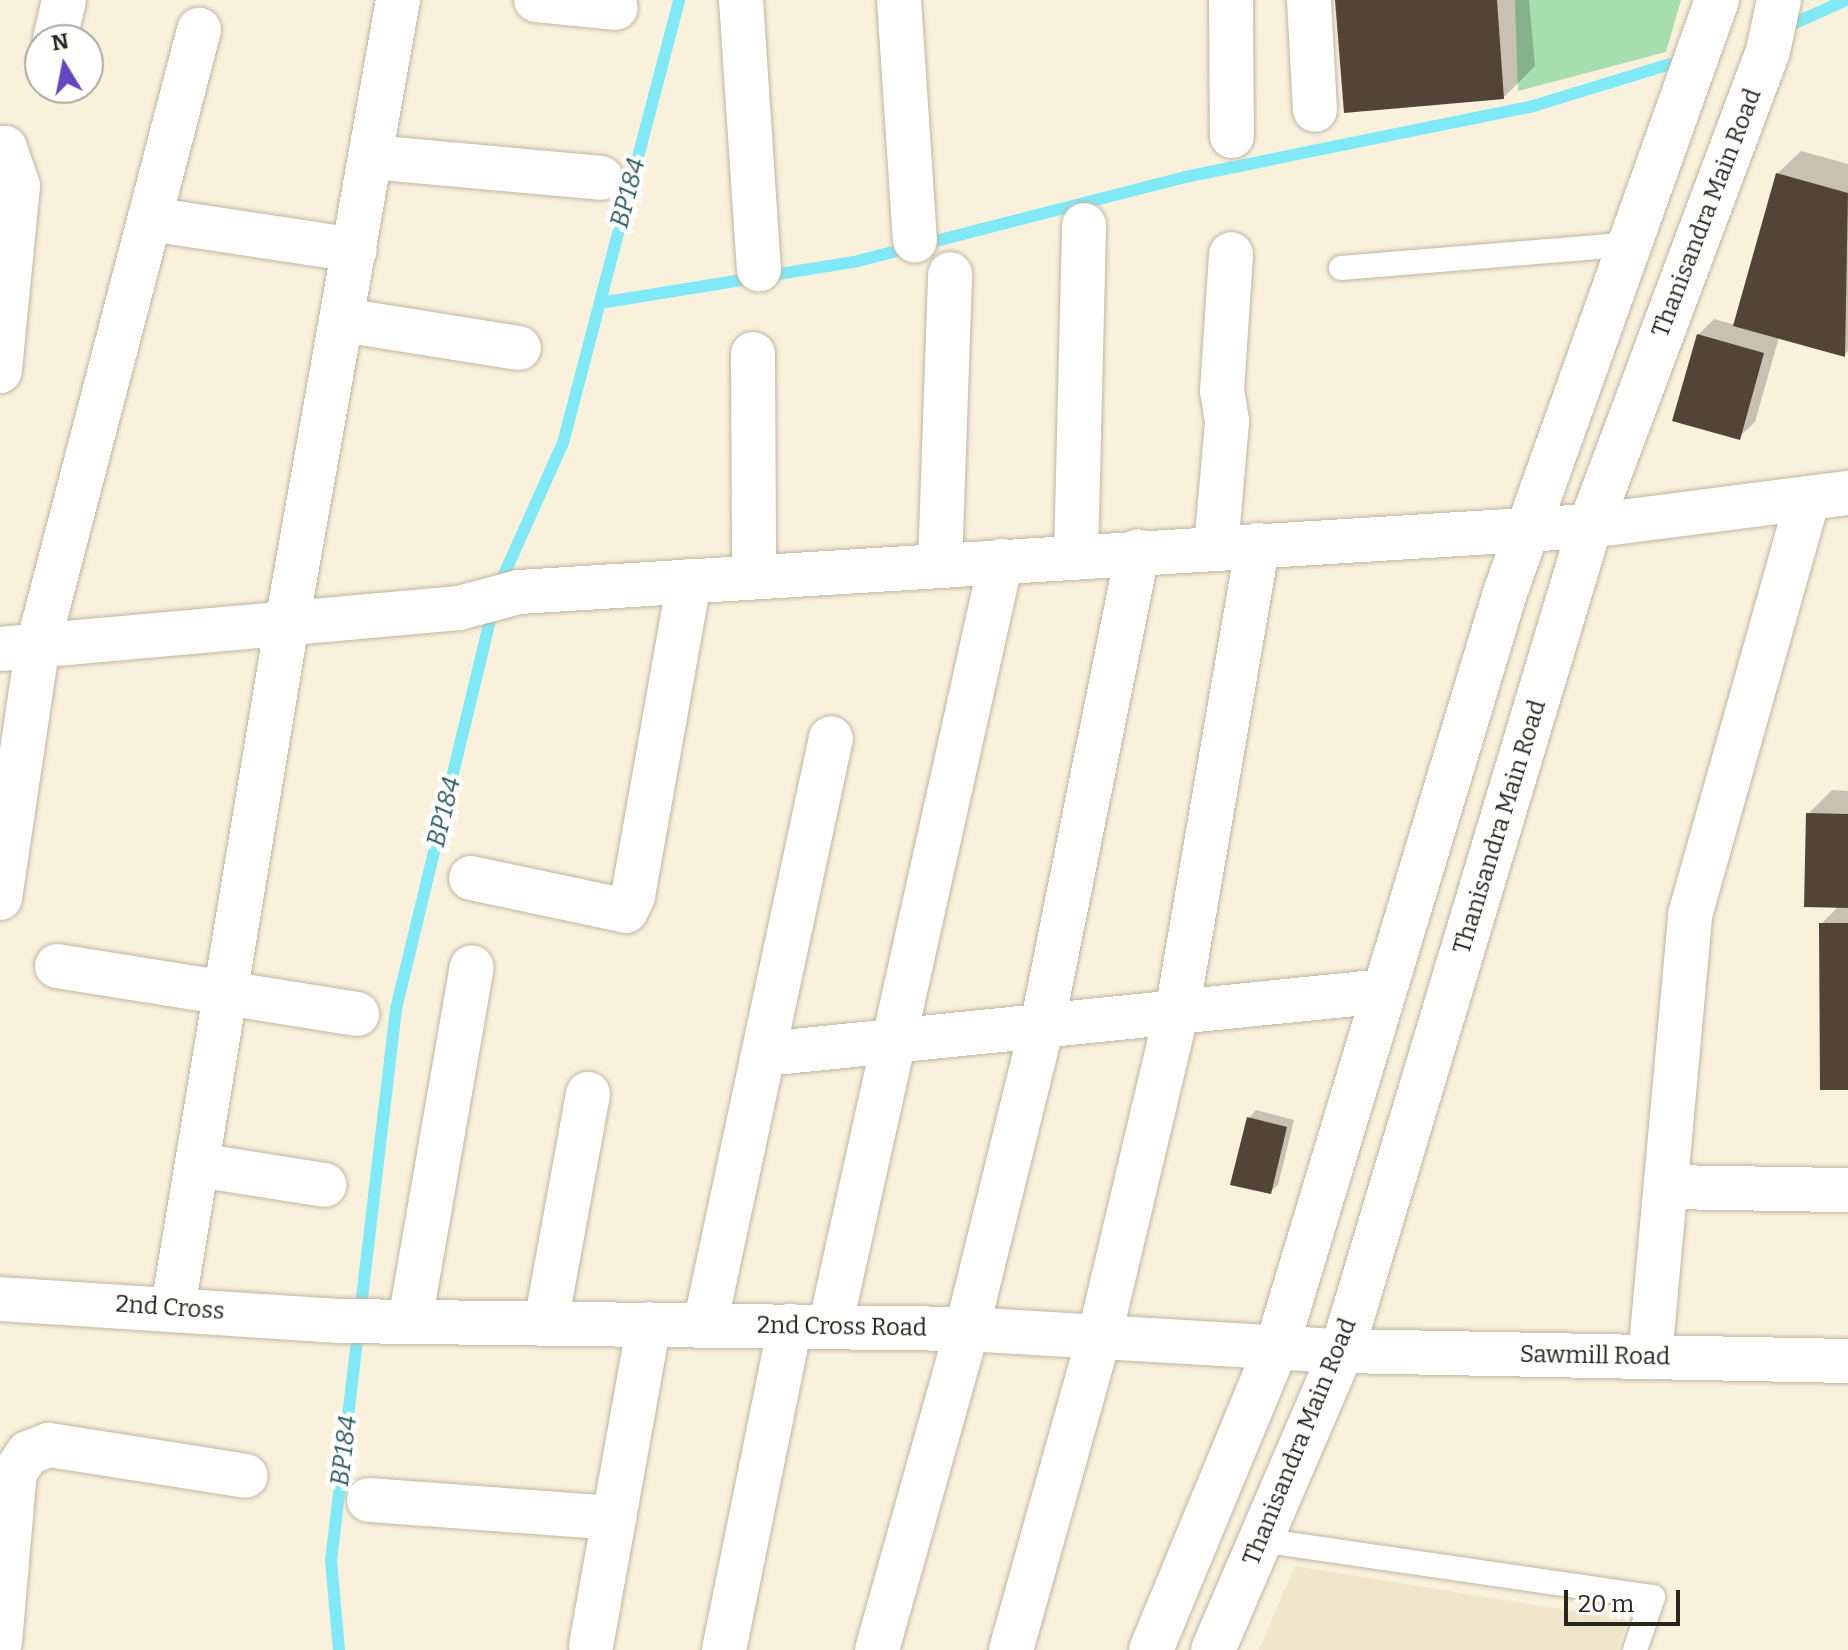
<!DOCTYPE html>
<html>
<head>
<meta charset="utf-8">
<style>
	body { margin:0 }
	#map { position:relative; width:1848px; height:1650px; overflow:hidden; background:#faf1dc; font-family:Bitter,serif }
	div>[style] { position:absolute }
	[style*='--x'] { left:calc(var(--x)*1px); top:calc(var(--y)*1px); width:calc(var(--w)*1px); rotate:calc(var(--a)*1deg) }
	.built>* { inset:0; background:#f1e6c9 }
	.green>* { inset:0; background:#a6deb0 }
	.shadow>* { inset:0; background:#0003 }
	.stream>* { height:12px; margin:-6px; padding:0 6px; transform-origin:6px; border-radius:6px; background:#7fe9f8 }
	.building>* { inset:0; background:#534437 }
	.roads { filter:drop-shadow(0 0 2px #beb6a2) drop-shadow(0 0 2px #beb6a2) }
	.service>* { height:24px; margin:-12px; padding:0 12px; transform-origin:12px; border-radius:12px; background:#fff }
	.minor>* { height:44px; margin:-22px; padding:0 22px; transform-origin:22px; border-radius:22px; background:#fff }
	.primary>* { height:44px; margin:-22px; padding:0 22px; transform-origin:22px; border-radius:22px; background:#fff }
	span { translate:-50% -50%; white-space:nowrap; text-align:center; line-height:1.15; -webkit-text-stroke:8px #fff; paint-order:stroke }
	.street-label { font-size:24px; color:#28251d }
	.water-label { font-size:26px; color:#2c5b61; font-style:italic }
	.north { position:absolute; left:24px; top:24px; width:80px; height:80px; box-sizing:border-box; background:#fff; border:2px solid #a9a8a5; border-radius:50%; rotate:350deg; font-size:22px; font-weight:700; line-height:32px; text-align:center; color:#28251d }
	.north::after { content:''; display:block; margin:auto; width:28px; height:36px; background:#6347c0; clip-path:polygon(50% 0,100% 100%,50% 72%,0 100%) }
	.scale { position:absolute; left:1564px; top:1590px; width:116px; height:36px; box-sizing:border-box; border:4px solid #28251d; border-top:0; padding-left:10px; font-size:24px; line-height:28px; white-space:nowrap; color:#28251d; -webkit-text-stroke:6px #fff; paint-order:stroke }
</style>
</head>
<body>
<div id="map">
	<div class="built">
		<div style="clip-path:polygon(1295px 1566px,1627px 1620px,1617px 1650px,1259px 1650px)"></div>
	</div>
	<div class="green">
		<div style="clip-path:polygon(1515px 0,1681px 0,1666px 52px,1518px 91px)"></div>
	</div>
	<div class="shadow">
		<div style="clip-path:polygon(1337px 0,1529px 0,1535px 66px,1504px 97px)"></div>
		<div style="clip-path:polygon(1801px 151px,1848px 164px,1848px 351px,1844px 355px,1779px 337px,1755px 422px,1739px 437px,1698px 335px,1714px 319px,1736px 325px,1777px 174px)"></div>
		<div style="clip-path:polygon(1832px 790px,1848px 791px,1848px 1088px,1821px 924px,1839px 906px,1808px 814px)"></div>
		<div style="clip-path:polygon(1256px 1110px,1294px 1120px,1278px 1185px,1270px 1192px,1249px 1118px)"></div>
	</div>
	<div class="stream">
		<div style="--x:1795;--y:23;--w:56;--a:-24.3"></div>
		<div style="--x:600;--y:303;--w:257;--a:-9.2"></div>
		<div style="--x:854;--y:262;--w:342;--a:-14.4"></div>
		<div style="--x:1185;--y:177;--w:352;--a:-11.5"></div>
		<div style="--x:1530;--y:107;--w:151;--a:-17"></div>
		<div style="--x:498;--y:588;--w:159;--a:-65.9"></div>
		<div style="--x:563;--y:443;--w:458;--a:-75.3"></div>
		<div style="--x:339;--y:1650;--w:89;--a:-95.1"></div>
		<div style="--x:331;--y:1561;--w:556;--a:-83.28"></div>
		<div style="--x:396;--y:1009;--w:412;--a:-76.4"></div>
	</div>
	<div class="building">
		<div style="clip-path:polygon(1335px 0,1497px 0,1504px 99px,1344px 113px)"></div>
		<div style="clip-path:polygon(1776px 173px,1848px 193px,1845px 357px,1733px 326px)"></div>
		<div style="clip-path:polygon(1697px 334px,1764px 353px,1740px 440px,1672px 421px)"></div>
		<div style="clip-path:polygon(1806px 813px,1848px 814px,1848px 908px,1804px 907px)"></div>
		<div style="clip-path:polygon(1819px 923px,1848px 923px,1848px 1090px,1820px 1090px)"></div>
		<div style="clip-path:polygon(1247px 1117px,1287px 1127px,1271px 1194px,1230px 1185px)"></div>
	</div>
	<div class="roads">
		<div class="service">
			<div style="--x:1341;--y:268;--w:294;--a:-4.7"></div>
			<div style="--x:1261;--y:1540;--w:396;--a:8.3"></div>
			<div style="--x:1653;--y:1597;--w:56;--a:108.8"></div>
		</div>
		<div class="minor">
			<div style="--x:536;--y:0;--w:80;--a:5.7"></div>
			<div style="--x:741;--y:0;--w:270;--a:86.2"></div>
			<div style="--x:899;--y:0;--w:241;--a:86.2"></div>
			<div style="--x:1231;--y:0;--w:136;--a:89.6"></div>
			<div style="--x:1309;--y:0;--w:110;--a:86.9"></div>
			<div style="--x:55;--y:40;--w:41;--a:-77.3"></div>
			<div style="--x:0;--y:148;--w:5;--a:0"></div>
			<div style="--x:5;--y:148;--w:40;--a:71.1"></div>
			<div style="--x:18;--y:186;--w:186;--a:95.6"></div>
			<div style="--x:371;--y:157;--w:231;--a:5.2"></div>
			<div style="--x:150;--y:219;--w:207;--a:8.6"></div>
			<div style="--x:342;--y:320;--w:179;--a:9"></div>
			<div style="--x:753;--y:354;--w:223;--a:89.7"></div>
			<div style="--x:1216;--y:548;--w:127;--a:-85"></div>
			<div style="--x:1227;--y:421;--w:30;--a:-99"></div>
			<div style="--x:1222;--y:391;--w:137;--a:-86.2"></div>
			<div style="--x:1076;--y:557;--w:332;--a:-88.6"></div>
			<div style="--x:940;--y:565;--w:291;--a:-88"></div>
			<div style="--x:0;--y:649;--w:461;--a:-5.1"></div>
			<div style="--x:459;--y:608;--w:62;--a:-14.9"></div>
			<div style="--x:519;--y:592;--w:1073;--a:-3.53"></div>
			<div style="--x:1590;--y:526;--w:260;--a:-7.3"></div>
			<div style="--x:471;--y:878;--w:158;--a:12"></div>
			<div style="--x:626;--y:911;--w:17;--a:-65"></div>
			<div style="--x:633;--y:896;--w:320;--a:-79.9"></div>
			<div style="--x:0;--y:898;--w:256;--a:-81.5"></div>
			<div style="--x:38;--y:645;--w:636;--a:-75.33"></div>
			<div style="--x:57;--y:966;--w:304;--a:9.1"></div>
			<div style="--x:765;--y:1054;--w:622;--a:-5.81"></div>
			<div style="--x:197;--y:1165;--w:129;--a:8.9"></div>
			<div style="--x:1668;--y:1187;--w:180;--a:1"></div>
			<div style="--x:0;--y:1299;--w:341;--a:3.7"></div>
			<div style="--x:340;--y:1321;--w:627;--a:0.73"></div>
			<div style="--x:967;--y:1329;--w:376;--a:3.4"></div>
			<div style="--x:1342;--y:1351;--w:506;--a:1.13"></div>
			<div style="--x:173;--y:1307;--w:693;--a:-80.54"></div>
			<div style="--x:287;--y:623;--w:633;--a:-79.9"></div>
			<div style="--x:410;--y:1321;--w:359;--a:-80.1"></div>
			<div style="--x:546;--y:1323;--w:233;--a:-79.6"></div>
			<div style="--x:705;--y:1325;--w:600;--a:-77.89"></div>
			<div style="--x:830;--y:1327;--w:785;--a:-77.42"></div>
			<div style="--x:1650;--y:1357;--w:444;--a:-84.8"></div>
			<div style="--x:1690;--y:915;--w:433;--a:-74.2"></div>
			<div style="--x:369;--y:1500;--w:246;--a:4.2"></div>
			<div style="--x:0;--y:1642;--w:171;--a:-85"></div>
			<div style="--x:15;--y:1472;--w:23;--a:-56"></div>
			<div style="--x:28;--y:1453;--w:22;--a:-21"></div>
			<div style="--x:49;--y:1445;--w:199;--a:8.9"></div>
			<div style="--x:591;--y:1646;--w:327;--a:-79.8"></div>
			<div style="--x:724;--y:1650;--w:331;--a:-78.5"></div>
			<div style="--x:877;--y:1650;--w:333;--a:-74.3"></div>
			<div style="--x:967;--y:1329;--w:312;--a:-76.1"></div>
			<div style="--x:1042;--y:1026;--w:484;--a:-78.6"></div>
			<div style="--x:1011;--y:1650;--w:328;--a:-74.3"></div>
			<div style="--x:1100;--y:1334;--w:331;--a:-76.6"></div>
			<div style="--x:1177;--y:1012;--w:474;--a:-80.2"></div>
		</div>
		<div class="primary">
			<div style="--x:1151;--y:1650;--w:332;--a:-67.5"></div>
			<div style="--x:1278;--y:1343;--w:784;--a:-73.16"></div>
			<div style="--x:1505;--y:593;--w:630;--a:-70.33"></div>
			<div style="--x:1213;--y:1650;--w:326;--a:-66.7"></div>
			<div style="--x:1342;--y:1351;--w:861;--a:-73.27"></div>
			<div style="--x:1590;--y:526;--w:507;--a:-69.46"></div>
			<div style="--x:1768;--y:51;--w:52;--a:-77.8"></div>
		</div>
	</div>
	<div class="street-label">
		<span style="left:1707px;top:213px;rotate:-69deg">Thanisandra Main Road</span>
		<span style="left:1500px;top:827px;rotate:-73deg">Thanisandra Main Road</span>
		<span style="left:170px;top:1308px;rotate:4deg">2nd Cross</span>
		<span style="left:842px;top:1327px;rotate:1deg">2nd Cross Road</span>
		<span style="left:1595px;top:1356px;rotate:1deg">Sawmill Road</span>
		<span style="left:1300px;top:1442px;rotate:-68deg">Thanisandra Main Road</span>
	</div>
	<div class="water-label">
		<span style="left:628px;top:193px;rotate:-75deg">BP184</span>
		<span style="left:444px;top:812px;rotate:-76deg">BP184</span>
		<span style="left:344px;top:1451px;rotate:-83deg">BP184</span>
	</div>
	<div class="north">N</div>
	<div class="scale">20 m</div>
</div>
</body>
</html>
